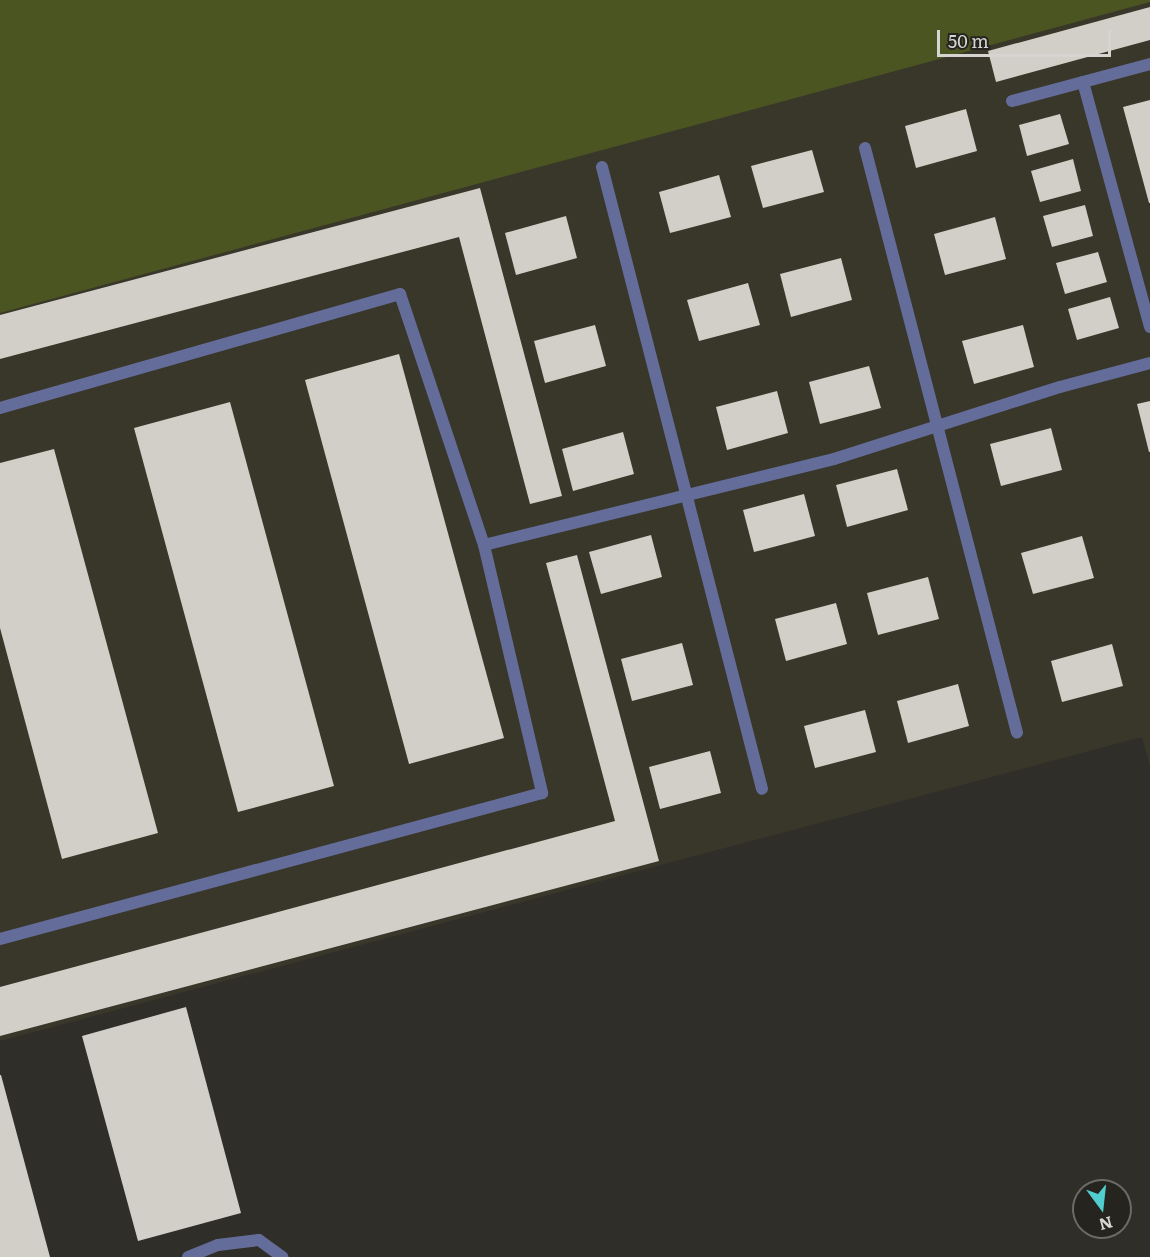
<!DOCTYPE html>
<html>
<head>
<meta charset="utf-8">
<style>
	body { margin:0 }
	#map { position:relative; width:1150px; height:1257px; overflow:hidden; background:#302e29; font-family:Literata,serif }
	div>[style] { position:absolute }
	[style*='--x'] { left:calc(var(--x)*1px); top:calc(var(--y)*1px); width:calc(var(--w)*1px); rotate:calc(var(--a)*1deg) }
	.built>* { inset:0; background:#39362a }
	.green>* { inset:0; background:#4b5521 }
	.building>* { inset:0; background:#d1cfc8 }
	.service>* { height:12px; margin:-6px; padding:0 6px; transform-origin:6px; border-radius:6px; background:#646d9a }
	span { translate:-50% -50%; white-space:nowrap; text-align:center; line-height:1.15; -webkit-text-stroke:6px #26241f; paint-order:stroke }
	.north { position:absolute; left:1072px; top:1179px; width:60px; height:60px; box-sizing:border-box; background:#26241f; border:2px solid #6c6a66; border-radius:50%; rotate:165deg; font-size:16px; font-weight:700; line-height:24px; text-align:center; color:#d5d4d1 }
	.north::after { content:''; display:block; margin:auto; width:21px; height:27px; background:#52cdcf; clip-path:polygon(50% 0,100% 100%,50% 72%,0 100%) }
	.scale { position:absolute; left:937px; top:30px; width:174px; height:27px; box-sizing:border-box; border:3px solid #d5d4d1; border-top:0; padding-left:8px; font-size:18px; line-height:21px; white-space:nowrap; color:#d5d4d1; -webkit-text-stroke:4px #26241f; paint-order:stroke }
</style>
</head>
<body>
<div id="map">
	<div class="built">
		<div style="clip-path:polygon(1150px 0,1150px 766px,1142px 737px,0 1041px,0 308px)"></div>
	</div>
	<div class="green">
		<div style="clip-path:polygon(0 0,1150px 0,1150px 2px,0 313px)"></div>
	</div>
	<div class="building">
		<div style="clip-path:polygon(1150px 7px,1150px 40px,996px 82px,988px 51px)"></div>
		<div style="clip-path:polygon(1150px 100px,1150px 203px,1149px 203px,1123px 107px)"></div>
		<div style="clip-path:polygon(966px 109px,977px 151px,916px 168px,905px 126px)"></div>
		<div style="clip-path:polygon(1060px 114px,1069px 144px,1027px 156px,1019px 125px)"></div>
		<div style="clip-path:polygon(812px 150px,824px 192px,763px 208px,751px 166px)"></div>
		<div style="clip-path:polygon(1073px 159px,1081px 191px,1040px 202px,1031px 171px)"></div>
		<div style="clip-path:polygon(719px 175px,731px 217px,670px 233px,659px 192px)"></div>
		<div style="clip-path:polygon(480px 188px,562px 496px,530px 504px,459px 237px,0 359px,0 315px)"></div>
		<div style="clip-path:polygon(1085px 205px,1093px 236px,1052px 247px,1043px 216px)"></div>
		<div style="clip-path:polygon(566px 216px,577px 258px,516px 275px,505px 233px)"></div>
		<div style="clip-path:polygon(995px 217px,1006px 259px,945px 275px,934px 234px)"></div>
		<div style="clip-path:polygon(1098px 252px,1107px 282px,1065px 294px,1056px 263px)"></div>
		<div style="clip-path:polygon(841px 258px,852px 300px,791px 317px,780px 274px)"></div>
		<div style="clip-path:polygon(748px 283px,760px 325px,699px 341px,687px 300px)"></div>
		<div style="clip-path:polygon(1110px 297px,1119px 328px,1077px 340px,1068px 309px)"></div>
		<div style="clip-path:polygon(595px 325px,606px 366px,545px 383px,534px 341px)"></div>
		<div style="clip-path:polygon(1023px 325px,1034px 367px,974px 384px,962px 341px)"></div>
		<div style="clip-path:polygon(399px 354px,504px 738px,409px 764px,305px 380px)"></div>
		<div style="clip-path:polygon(869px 366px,881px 408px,820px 424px,809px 382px)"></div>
		<div style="clip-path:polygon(777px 391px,788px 433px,727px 450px,716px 407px)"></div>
		<div style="clip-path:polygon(1150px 401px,1150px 452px,1149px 452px,1137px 404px)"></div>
		<div style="clip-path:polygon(230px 402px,334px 786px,238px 812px,134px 428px)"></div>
		<div style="clip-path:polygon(1051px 428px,1062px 470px,1001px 486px,990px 444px)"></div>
		<div style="clip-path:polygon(623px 432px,634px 474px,573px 491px,562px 449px)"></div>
		<div style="clip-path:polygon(54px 449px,158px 833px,62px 859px,0 628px,0 463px)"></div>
		<div style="clip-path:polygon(897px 469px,908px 510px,847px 527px,836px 485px)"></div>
		<div style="clip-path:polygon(804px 494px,815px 536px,754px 552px,743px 510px)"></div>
		<div style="clip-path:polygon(651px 535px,662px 577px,601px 594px,589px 552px)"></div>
		<div style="clip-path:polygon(1082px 536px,1094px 578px,1033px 594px,1021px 553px)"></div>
		<div style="clip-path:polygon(577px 555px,659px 861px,0 1036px,0 987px,615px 821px,546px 563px)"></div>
		<div style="clip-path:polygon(928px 577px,939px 619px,878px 635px,867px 593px)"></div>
		<div style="clip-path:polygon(836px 603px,847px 644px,786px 661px,775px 619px)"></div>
		<div style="clip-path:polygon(682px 643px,693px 685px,632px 701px,621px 659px)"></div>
		<div style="clip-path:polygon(1112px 644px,1123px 686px,1062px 702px,1051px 661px)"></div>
		<div style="clip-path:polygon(958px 684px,969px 726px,908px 743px,897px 701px)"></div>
		<div style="clip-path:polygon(865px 710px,876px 752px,815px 768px,804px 726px)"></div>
		<div style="clip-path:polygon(710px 751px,721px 793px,660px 809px,649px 767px)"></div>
		<div style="clip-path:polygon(186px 1007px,241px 1213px,138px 1241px,82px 1036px)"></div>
		<div style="clip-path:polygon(0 1075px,1px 1075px,50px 1257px,0 1257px)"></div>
	</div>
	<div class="service">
		<div style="--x:1083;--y:82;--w:254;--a:74.7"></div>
		<div style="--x:1012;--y:101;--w:143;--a:-15"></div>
		<div style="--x:865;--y:148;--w:604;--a:75.43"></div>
		<div style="--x:602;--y:167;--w:642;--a:75.57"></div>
		<div style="--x:0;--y:408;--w:416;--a:-15.9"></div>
		<div style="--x:400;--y:294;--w:265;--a:71.5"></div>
		<div style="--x:484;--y:545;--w:255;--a:76.8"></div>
		<div style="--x:542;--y:793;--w:561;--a:164.92"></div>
		<div style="--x:484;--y:545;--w:360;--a:-13.8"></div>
		<div style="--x:834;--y:459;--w:237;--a:-17.7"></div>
		<div style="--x:1060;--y:387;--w:93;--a:-14.9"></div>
		<div style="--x:188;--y:1257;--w:32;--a:-22"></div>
		<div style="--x:218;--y:1245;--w:41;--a:-7"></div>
		<div style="--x:259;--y:1240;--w:29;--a:36"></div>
	</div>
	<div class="north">N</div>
	<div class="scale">50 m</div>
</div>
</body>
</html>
